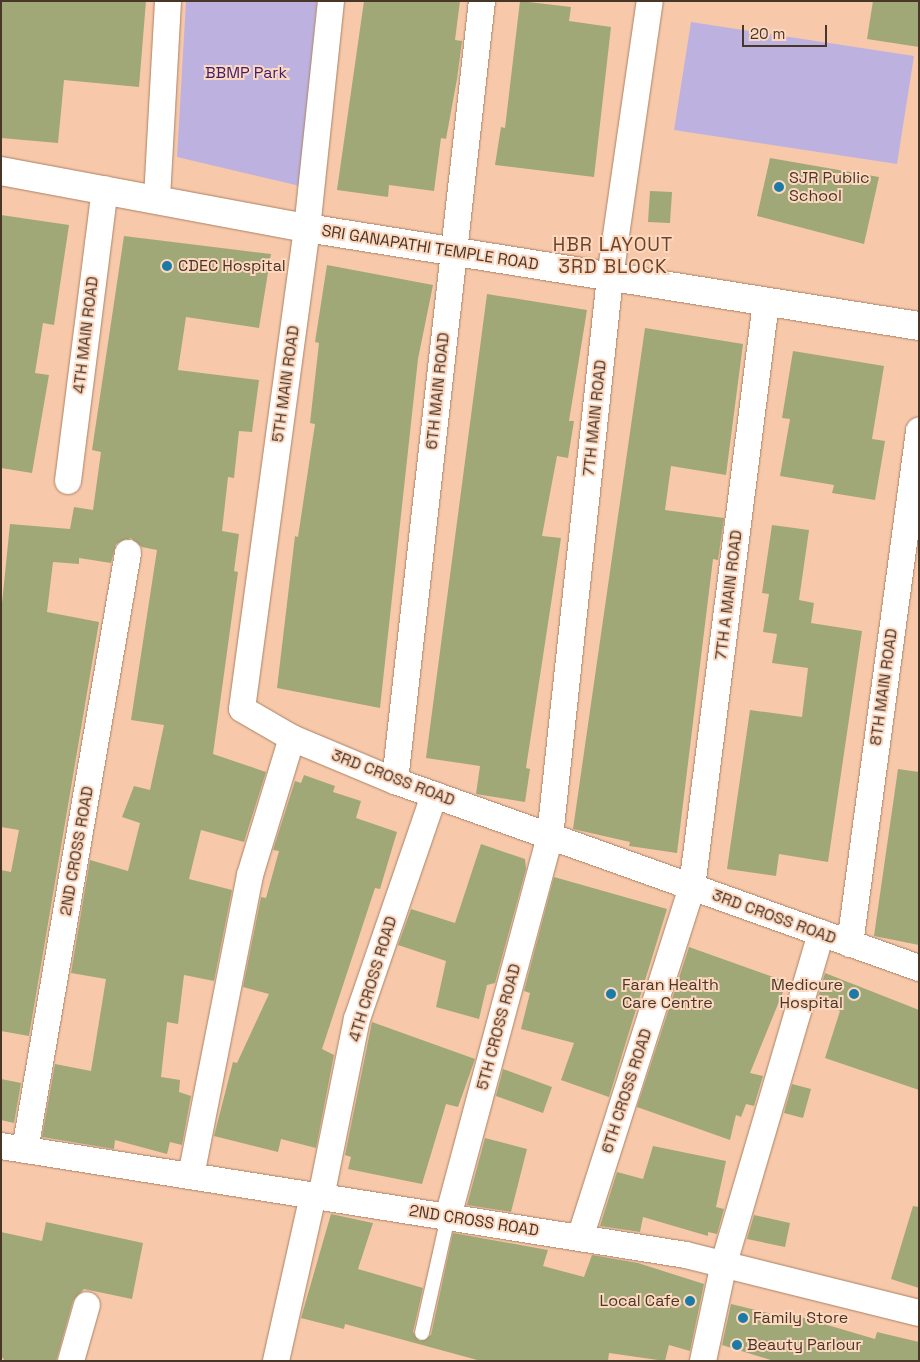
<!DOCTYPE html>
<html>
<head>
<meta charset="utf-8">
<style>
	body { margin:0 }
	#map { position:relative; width:920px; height:1362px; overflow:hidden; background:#f7c9aa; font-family:"Space Grotesk",sans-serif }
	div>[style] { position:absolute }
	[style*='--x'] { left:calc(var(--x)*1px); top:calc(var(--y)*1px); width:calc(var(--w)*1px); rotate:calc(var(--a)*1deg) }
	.green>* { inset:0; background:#bdb2df }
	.building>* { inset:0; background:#a0a878 }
	.roads { filter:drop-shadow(0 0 1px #ac8265) drop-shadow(0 0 1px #ac8265) }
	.lane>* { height:14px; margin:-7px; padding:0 7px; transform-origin:7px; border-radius:7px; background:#fff }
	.street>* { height:26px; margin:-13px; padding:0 13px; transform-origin:13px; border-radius:13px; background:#fff }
	.secondary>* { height:28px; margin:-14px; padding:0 14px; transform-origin:14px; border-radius:14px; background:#fff }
	.dots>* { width:14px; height:14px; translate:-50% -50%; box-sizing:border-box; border:2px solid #fdd8bf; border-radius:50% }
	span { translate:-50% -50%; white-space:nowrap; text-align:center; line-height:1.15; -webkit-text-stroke:4px #fdd8bf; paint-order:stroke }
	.park-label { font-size:16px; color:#3e1e71 }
	.poi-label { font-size:16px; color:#483629 }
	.left { translate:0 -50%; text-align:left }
	.right { translate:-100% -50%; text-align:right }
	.street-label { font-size:16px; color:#483629 }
	.quarter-label { font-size:19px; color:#6a4428; letter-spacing:1px }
	.frame { position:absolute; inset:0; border:2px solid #483629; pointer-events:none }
	.scale { position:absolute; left:742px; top:25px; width:85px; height:22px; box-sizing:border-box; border:2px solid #483629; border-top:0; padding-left:6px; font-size:15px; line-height:18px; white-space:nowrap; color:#483629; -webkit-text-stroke:4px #fdd8bf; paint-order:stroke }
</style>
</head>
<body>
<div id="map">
	<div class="green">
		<div style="clip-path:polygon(186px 1px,317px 1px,300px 186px,177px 157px)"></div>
		<div style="clip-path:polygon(691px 22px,914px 56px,897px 164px,674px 130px)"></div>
	</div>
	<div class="building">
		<div style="clip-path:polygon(1px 1px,146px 1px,139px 87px,64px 80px,58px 143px,1px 138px)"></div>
		<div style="clip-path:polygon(364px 1px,460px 1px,455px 40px,462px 41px,457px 79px,446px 139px,441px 138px,434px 191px,389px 185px,388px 197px,337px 190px)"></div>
		<div style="clip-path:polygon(520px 1px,571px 7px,569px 21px,611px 27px,594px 177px,495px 165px,501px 127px,505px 128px)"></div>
		<div style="clip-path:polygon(873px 1px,919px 1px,919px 47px,867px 39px)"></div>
		<div style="clip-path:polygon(770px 158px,879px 177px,864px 244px,757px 216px)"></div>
		<div style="clip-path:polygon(650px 191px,672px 192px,670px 223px,648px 222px)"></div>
		<div style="clip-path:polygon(1px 215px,69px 225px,54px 325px,43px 323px,35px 373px,49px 375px,32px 473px,1px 468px)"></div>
		<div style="clip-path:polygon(124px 236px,271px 254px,259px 328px,186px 317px,178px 370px,259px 380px,252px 432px,239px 431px,234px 478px,228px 477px,222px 531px,239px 534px,234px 571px,238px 572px,213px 754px,266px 772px,244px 842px,201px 830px,189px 879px,232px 890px,214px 981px,184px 975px,178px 1024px,167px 1022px,161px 1077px,180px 1080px,179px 1092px,191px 1096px,182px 1145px,170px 1142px,167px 1154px,115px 1140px,114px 1149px,42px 1137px,55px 1064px,91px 1071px,106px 979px,71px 973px,90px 860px,128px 871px,140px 823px,122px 817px,134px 786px,150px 790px,164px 725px,131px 720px,157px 550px,142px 547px,131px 538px,116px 544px,111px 563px,79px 558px,79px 564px,53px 562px,47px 612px,99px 622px,29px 1036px,1px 1031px,1px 870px,11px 872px,19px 830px,1px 827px,1px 613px,10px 524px,70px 529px,74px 507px,93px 510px,101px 452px,92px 450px)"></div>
		<div style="clip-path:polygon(327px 265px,433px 285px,418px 359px,380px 708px,277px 688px,295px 536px,298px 537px,315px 424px,310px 423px,319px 343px,315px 342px)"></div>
		<div style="clip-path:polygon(487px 294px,587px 310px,569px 421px,574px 421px,568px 458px,557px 456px,542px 536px,561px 538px,526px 768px,530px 769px,525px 802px,476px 794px,480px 766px,426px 758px)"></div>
		<div style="clip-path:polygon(645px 328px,743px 344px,726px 475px,671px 466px,665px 510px,724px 518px,718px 560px,713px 559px,677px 853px,629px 846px,630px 842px,573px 829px)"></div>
		<div style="clip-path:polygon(793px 351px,884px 366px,872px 439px,885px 441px,875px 500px,832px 493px,834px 485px,780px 476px,790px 419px,782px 418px)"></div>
		<div style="clip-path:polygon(772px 525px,809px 530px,799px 600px,814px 603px,811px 623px,862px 631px,828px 862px,779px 854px,776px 876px,727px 869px,750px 710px,802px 717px,808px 668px,772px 663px,777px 634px,763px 632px,769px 594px,762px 593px)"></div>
		<div style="clip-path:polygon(898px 769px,919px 772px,919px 945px,874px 936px)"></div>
		<div style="clip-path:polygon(304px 775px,335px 786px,333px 792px,361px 801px,356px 818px,397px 832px,380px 889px,375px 888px,322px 1049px,334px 1055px,316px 1148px,281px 1139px,278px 1152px,214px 1136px,233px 1062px,237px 1063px,269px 994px,243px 987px,261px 897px,266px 898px,279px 851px,273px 850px,295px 781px,301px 783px)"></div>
		<div style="clip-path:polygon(481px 844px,525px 859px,526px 869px,495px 983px,487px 985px,479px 1019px,436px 1007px,446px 961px,398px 945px,411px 909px,455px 923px)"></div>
		<div style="clip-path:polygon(554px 877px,667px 909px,609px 1097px,561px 1080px,574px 1043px,521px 1029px,530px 993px,524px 991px)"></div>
		<div style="clip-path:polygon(689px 947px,787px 982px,750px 1073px,763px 1076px,754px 1106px,746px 1104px,741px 1117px,736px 1115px,730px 1140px,637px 1107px)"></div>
		<div style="clip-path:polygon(825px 973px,919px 1010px,919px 1090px,825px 1058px,840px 1011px,817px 1001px)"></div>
		<div style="clip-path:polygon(372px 1022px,475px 1059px,458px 1107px,446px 1104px,422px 1184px,348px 1169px,351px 1157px,345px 1155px)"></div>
		<div style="clip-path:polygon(503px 1069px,552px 1087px,543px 1113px,496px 1096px)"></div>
		<div style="clip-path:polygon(1px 1079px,21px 1083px,14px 1123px,1px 1120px)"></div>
		<div style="clip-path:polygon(792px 1084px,811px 1089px,803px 1118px,784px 1113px)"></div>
		<div style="clip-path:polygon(485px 1138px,527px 1149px,511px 1212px,467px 1205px)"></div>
		<div style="clip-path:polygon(653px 1146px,726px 1161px,716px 1207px,724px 1209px,717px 1234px,708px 1232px,708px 1236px,643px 1217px,640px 1232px,600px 1226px,617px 1172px,643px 1179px)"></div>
		<div style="clip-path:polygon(913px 1206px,919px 1207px,919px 1288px,891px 1279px)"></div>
		<div style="clip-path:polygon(331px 1214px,373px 1223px,358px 1269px,423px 1288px,413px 1332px,420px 1341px,431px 1335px,453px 1233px,548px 1250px,543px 1266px,584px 1277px,592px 1255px,638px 1263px,704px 1284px,690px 1351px,669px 1345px,665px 1361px,609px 1353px,608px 1361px,481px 1361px,345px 1324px,344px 1329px,301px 1318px)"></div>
		<div style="clip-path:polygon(754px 1215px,790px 1223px,785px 1247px,747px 1239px)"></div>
		<div style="clip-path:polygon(46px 1222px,143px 1243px,132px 1299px,84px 1289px,73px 1301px,56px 1361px,5px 1361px,1px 1356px,1px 1232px,42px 1241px)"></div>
		<div style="clip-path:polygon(731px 1304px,789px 1318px,790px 1314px,875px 1339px,877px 1332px,919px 1342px,919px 1361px,774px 1361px,722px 1345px)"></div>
	</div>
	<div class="roads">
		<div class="lane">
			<div style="--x:422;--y:1333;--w:119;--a:-77.4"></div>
		</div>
		<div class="street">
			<div style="--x:331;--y:1;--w:228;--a:96"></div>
			<div style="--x:307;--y:228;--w:485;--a:97.7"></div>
			<div style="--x:242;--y:709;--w:58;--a:30.1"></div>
			<div style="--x:292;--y:738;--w:112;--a:22.7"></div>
			<div style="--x:395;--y:781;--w:556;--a:19.64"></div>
			<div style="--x:157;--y:198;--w:197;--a:-86.8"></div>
			<div style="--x:68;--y:481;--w:294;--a:-82.8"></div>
			<div style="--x:395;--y:781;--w:785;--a:-83.64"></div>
			<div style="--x:850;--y:944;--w:518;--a:-82.34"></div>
			<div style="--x:1;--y:1146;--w:694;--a:9.04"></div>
			<div style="--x:686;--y:1255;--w:240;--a:14"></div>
			<div style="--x:25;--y:1150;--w:606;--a:-80.21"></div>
			<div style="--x:191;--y:1176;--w:307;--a:-78.9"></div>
			<div style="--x:250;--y:875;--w:143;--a:-73"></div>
			<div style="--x:321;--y:1197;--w:182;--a:-78.6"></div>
			<div style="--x:357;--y:1019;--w:237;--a:-71"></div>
			<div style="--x:448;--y:1217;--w:394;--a:-75"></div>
			<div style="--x:550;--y:836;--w:562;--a:-83.87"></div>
			<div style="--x:610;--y:277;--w:279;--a:-81.8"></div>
			<div style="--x:580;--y:1238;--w:368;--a:-72.3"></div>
			<div style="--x:692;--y:887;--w:590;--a:-82.79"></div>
			<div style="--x:71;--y:1361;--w:58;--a:-74.1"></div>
			<div style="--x:276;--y:1361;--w:170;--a:-77.4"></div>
			<div style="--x:703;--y:1361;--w:100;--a:-77.9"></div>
			<div style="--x:724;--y:1263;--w:344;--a:-73.6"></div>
		</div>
		<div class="secondary">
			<div style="--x:1;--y:171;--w:311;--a:10.6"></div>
			<div style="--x:307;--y:228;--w:620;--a:9.1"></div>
		</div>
	</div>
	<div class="dots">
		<div style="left:779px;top:187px;background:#1c7aa7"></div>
		<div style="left:167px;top:266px;background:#1c7aa7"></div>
		<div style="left:611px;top:994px;background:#1c7aa7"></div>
		<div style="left:854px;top:994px;background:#1c7aa7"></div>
		<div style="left:690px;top:1301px;background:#1c7aa7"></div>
		<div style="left:743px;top:1318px;background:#1c7aa7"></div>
		<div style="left:737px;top:1345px;background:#1c7aa7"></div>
	</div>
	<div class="park-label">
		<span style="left:246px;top:73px">BBMP Park</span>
	</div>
	<div class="poi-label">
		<span class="left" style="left:789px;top:187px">SJR Public<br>School</span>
		<span class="left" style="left:178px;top:266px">CDEC Hospital</span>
		<span class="left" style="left:622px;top:994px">Faran Health<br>Care Centre</span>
		<span class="right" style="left:843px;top:994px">Medicure<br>Hospital</span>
		<span class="right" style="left:680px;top:1301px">Local Cafe</span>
		<span class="left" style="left:753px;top:1318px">Family Store</span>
		<span class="left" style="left:747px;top:1345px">Beauty Parlour</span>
	</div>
	<div class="street-label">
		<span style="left:430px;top:248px;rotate:9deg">SRI GANAPATHI TEMPLE ROAD</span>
		<span style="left:86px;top:335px;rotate:-83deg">4TH MAIN ROAD</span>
		<span style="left:286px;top:384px;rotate:-82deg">5TH MAIN ROAD</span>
		<span style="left:438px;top:391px;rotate:-84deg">6TH MAIN ROAD</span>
		<span style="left:595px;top:418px;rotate:-84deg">7TH MAIN ROAD</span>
		<span style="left:729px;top:595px;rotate:-83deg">7TH A MAIN ROAD</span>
		<span style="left:884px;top:687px;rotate:-82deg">8TH MAIN ROAD</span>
		<span style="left:393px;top:778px;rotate:21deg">3RD CROSS ROAD</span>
		<span style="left:77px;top:851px;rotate:-80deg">2ND CROSS ROAD</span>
		<span style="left:774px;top:917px;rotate:20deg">3RD CROSS ROAD</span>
		<span style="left:373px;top:979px;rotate:-73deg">4TH CROSS ROAD</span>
		<span style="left:499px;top:1027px;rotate:-75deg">5TH CROSS ROAD</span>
		<span style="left:627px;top:1091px;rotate:-72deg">6TH CROSS ROAD</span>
		<span style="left:474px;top:1221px;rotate:9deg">2ND CROSS ROAD</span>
	</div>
	<div class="quarter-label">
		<span style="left:613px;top:256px">HBR LAYOUT<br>3RD BLOCK</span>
	</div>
	<div class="frame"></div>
	<div class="scale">20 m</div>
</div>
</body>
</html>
